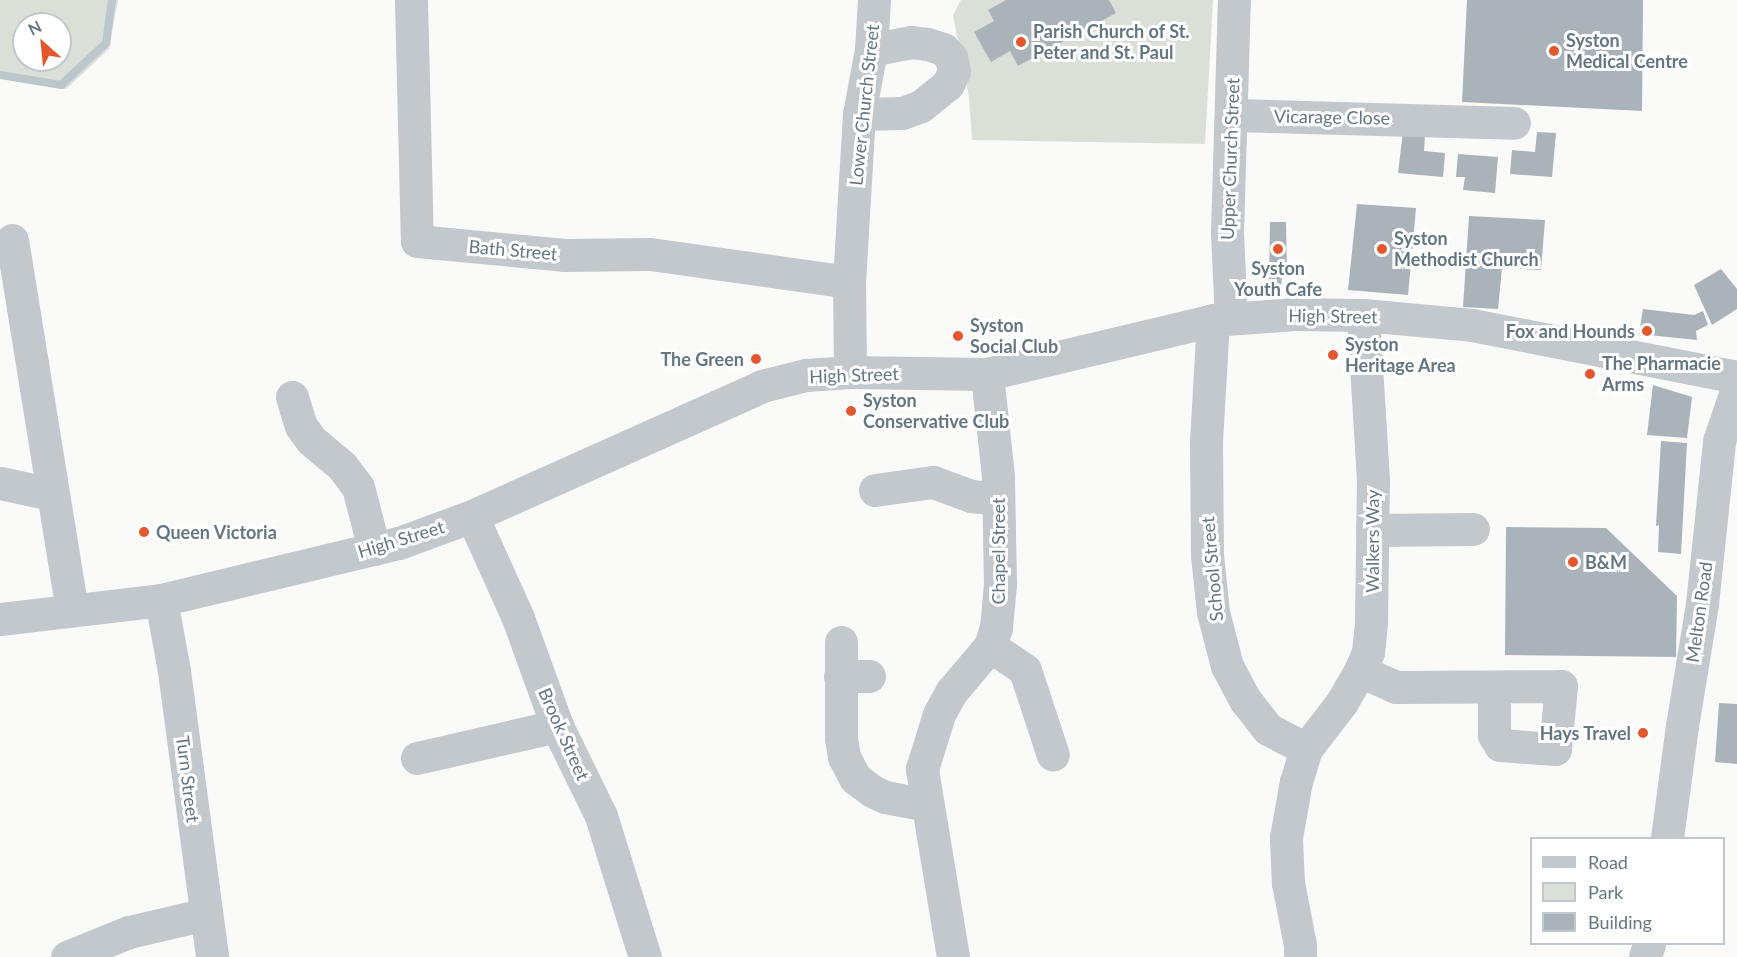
<!DOCTYPE html>
<html>
<head>
<meta charset="utf-8">
<style>
	body { margin:0 }
	#map { position:relative; width:1737px; height:957px; overflow:hidden; background:#fafaf8; font-family:Lato,sans-serif }
	div>[style] { position:absolute }
	[style*='--x'] { left:calc(var(--x)*1px); top:calc(var(--y)*1px); width:calc(var(--w)*1px); rotate:calc(var(--a)*1deg) }
	.green>* { inset:0; background:#dadfd7 }
	.stream>* { height:8px; margin:-4px; padding:0 4px; transform-origin:4px; border-radius:4px; background:#bbc7cb }
	.building>* { inset:0; background:#aab3b9 }
	.minor>* { height:33px; margin:-16.5px; padding:0 16.5px; transform-origin:16.5px; border-radius:16.5px; background:#c3c8cc }
	.dots>* { width:16px; height:16px; translate:-50% -50%; box-sizing:border-box; border:3px solid #fff; border-radius:50% }
	span { translate:-50% -50%; white-space:nowrap; text-align:center; line-height:1.15; -webkit-text-stroke:6px #fff; paint-order:stroke }
	.poi-label { font-size:18px; color:#657683; font-weight:700 }
	.left { translate:0 -50%; text-align:left }
	.right { translate:-100% -50%; text-align:right }
	.street-label { font-size:18px; color:#657683 }
	.legend { position:absolute; left:1530px; top:837px; width:195px; height:108px; box-sizing:border-box; background:#fff; border:2px solid #c1c8cd; margin:0; padding:8px 10px; list-style:none; font-size:18px; color:#657683 }
	.legend li { display:flex; align-items:center; gap:12px; height:30px }
	.legend b { width:30px; border:2px solid #c1c8cd }
	.north { position:absolute; left:12px; top:12px; width:60px; height:60px; box-sizing:border-box; background:#fff; border:2px solid #c1c8cd; border-radius:50%; rotate:333deg; font-size:16px; font-weight:700; line-height:24px; text-align:center; color:#657683 }
	.north::after { content:''; display:block; margin:auto; width:21px; height:27px; background:#e4572e; clip-path:polygon(50% 0,100% 100%,50% 72%,0 100%) }
</style>
</head>
<body>
<div id="map">
	<div class="green">
		<div style="clip-path:polygon(evenodd,0 0,118px 0,109px 49px,66px 89px,0 76px,0 0,24px 24px,60px 24px,60px 60px,24px 60px,24px 24px)"></div>
		<div style="clip-path:polygon(961px 0,1213px 0,1205px 144px,972px 140px,969px 97px,953px 15px)"></div>
	</div>
	<div class="stream">
		<div style="--x:0;--y:75;--w:62;--a:9.3"></div>
		<div style="--x:61;--y:85;--w:62;--a:-43"></div>
		<div style="--x:106;--y:43;--w:43;--a:-82.1"></div>
	</div>
	<div class="building">
		<div style="clip-path:polygon(1006px 0,1109px 0,1116px 13px,1018px 66px,1010px 51px,991px 62px,974px 32px,994px 21px,988px 10px)"></div>
		<div style="clip-path:polygon(1467px 0,1643px 0,1642px 111px,1462px 102px)"></div>
		<div style="clip-path:polygon(1403px 132px,1425px 134px,1424px 151px,1445px 153px,1443px 177px,1398px 173px)"></div>
		<div style="clip-path:polygon(1537px 132px,1556px 133px,1552px 177px,1510px 174px,1512px 150px,1535px 152px)"></div>
		<div style="clip-path:polygon(1458px 154px,1498px 157px,1495px 193px,1463px 190px,1465px 177px,1456px 177px)"></div>
		<div style="clip-path:polygon(1357px 204px,1416px 208px,1408px 295px,1348px 290px)"></div>
		<div style="clip-path:polygon(1469px 216px,1545px 220px,1541px 270px,1502px 268px,1498px 309px,1463px 307px)"></div>
		<div style="clip-path:polygon(1270px 222px,1286px 222px,1287px 275px,1282px 275px,1281px 288px,1269px 288px)"></div>
		<div style="clip-path:polygon(1721px 269px,1737px 289px,1737px 309px,1712px 325px,1694px 285px)"></div>
		<div style="clip-path:polygon(1643px 309px,1694px 315px,1703px 311px,1708px 325px,1696px 331px,1697px 340px,1639px 334px)"></div>
		<div style="clip-path:polygon(1653px 385px,1692px 397px,1687px 438px,1647px 435px)"></div>
		<div style="clip-path:polygon(1661px 441px,1687px 443px,1681px 554px,1658px 552px,1659px 525px,1656px 526px)"></div>
		<div style="clip-path:polygon(1506px 527px,1606px 528px,1677px 596px,1676px 657px,1505px 655px)"></div>
		<div style="clip-path:polygon(1719px 703px,1737px 704px,1737px 764px,1715px 762px)"></div>
	</div>
	<div class="minor">
		<div style="--x:411;--y:0;--w:241;--a:88.6"></div>
		<div style="--x:417;--y:241;--w:148;--a:5.4"></div>
		<div style="--x:564;--y:255;--w:86;--a:-0.7"></div>
		<div style="--x:650;--y:254;--w:201;--a:8"></div>
		<div style="--x:859;--y:114;--w:43;--a:-1.3"></div>
		<div style="--x:902;--y:113;--w:20;--a:-20"></div>
		<div style="--x:921;--y:106;--w:35;--a:-39"></div>
		<div style="--x:948;--y:84;--w:14;--a:-65"></div>
		<div style="--x:954;--y:71;--w:14;--a:-102"></div>
		<div style="--x:951;--y:57;--w:11;--a:-135"></div>
		<div style="--x:943;--y:49;--w:17;--a:-163"></div>
		<div style="--x:927;--y:44;--w:16;--a:-173"></div>
		<div style="--x:911;--y:42;--w:41;--a:168.7"></div>
		<div style="--x:1232;--y:115;--w:282;--a:1.6"></div>
		<div style="--x:12;--y:240;--w:375;--a:80.8"></div>
		<div style="--x:1231;--y:318;--w:85;--a:-92.7"></div>
		<div style="--x:1227;--y:233;--w:233;--a:-88.3"></div>
		<div style="--x:1213;--y:320;--w:121;--a:93.3"></div>
		<div style="--x:1206;--y:441;--w:114;--a:89.5"></div>
		<div style="--x:1207;--y:555;--w:57;--a:84"></div>
		<div style="--x:1213;--y:612;--w:56;--a:75.5"></div>
		<div style="--x:1227;--y:666;--w:40;--a:62"></div>
		<div style="--x:1246;--y:701;--w:36;--a:52"></div>
		<div style="--x:1268;--y:729;--w:43;--a:27.8"></div>
		<div style="--x:1306;--y:749;--w:34;--a:107"></div>
		<div style="--x:1296;--y:781;--w:58;--a:100"></div>
		<div style="--x:1286;--y:838;--w:45;--a:87.5"></div>
		<div style="--x:1288;--y:883;--w:63;--a:79"></div>
		<div style="--x:1300;--y:945;--w:12;--a:90"></div>
		<div style="--x:850;--y:372;--w:90;--a:-90.6"></div>
		<div style="--x:849;--y:282;--w:168;--a:-86.6"></div>
		<div style="--x:859;--y:114;--w:65;--a:-79.4"></div>
		<div style="--x:871;--y:50;--w:50;--a:-86.6"></div>
		<div style="--x:292;--y:397;--w:30;--a:73"></div>
		<div style="--x:301;--y:426;--w:17;--a:54"></div>
		<div style="--x:311;--y:440;--w:40;--a:40"></div>
		<div style="--x:342;--y:466;--w:26;--a:53"></div>
		<div style="--x:358;--y:487;--w:64;--a:75.5"></div>
		<div style="--x:0;--y:483;--w:52;--a:12.2"></div>
		<div style="--x:875;--y:490;--w:59;--a:-7.9"></div>
		<div style="--x:933;--y:482;--w:40;--a:20.2"></div>
		<div style="--x:971;--y:496;--w:27;--a:6"></div>
		<div style="--x:472;--y:516;--w:112;--a:65.7"></div>
		<div style="--x:518;--y:618;--w:115;--a:70.1"></div>
		<div style="--x:557;--y:726;--w:100;--a:63.9"></div>
		<div style="--x:601;--y:816;--w:148;--a:72.7"></div>
		<div style="--x:1372;--y:530;--w:101;--a:-0.6"></div>
		<div style="--x:161;--y:600;--w:72;--a:79.6"></div>
		<div style="--x:174;--y:671;--w:289;--a:82.4"></div>
		<div style="--x:0;--y:619;--w:162;--a:-6.7"></div>
		<div style="--x:161;--y:600;--w:245;--a:-13.5"></div>
		<div style="--x:399;--y:543;--w:78;--a:-20.3"></div>
		<div style="--x:472;--y:516;--w:318;--a:-24.1"></div>
		<div style="--x:762;--y:386;--w:45;--a:-14"></div>
		<div style="--x:806;--y:375;--w:44;--a:-3.9"></div>
		<div style="--x:850;--y:372;--w:137;--a:0.8"></div>
		<div style="--x:987;--y:374;--w:232;--a:-13.4"></div>
		<div style="--x:1213;--y:320;--w:81;--a:-4.2"></div>
		<div style="--x:1294;--y:314;--w:69;--a:0.8"></div>
		<div style="--x:1363;--y:315;--w:109;--a:5.2"></div>
		<div style="--x:1472;--y:325;--w:270;--a:11.1"></div>
		<div style="--x:841;--y:642;--w:96;--a:90"></div>
		<div style="--x:841;--y:738;--w:19;--a:81"></div>
		<div style="--x:844;--y:757;--w:24;--a:62"></div>
		<div style="--x:855;--y:778;--w:21;--a:37"></div>
		<div style="--x:872;--y:791;--w:14;--a:25"></div>
		<div style="--x:885;--y:797;--w:43;--a:10.8"></div>
		<div style="--x:990;--y:646;--w:42;--a:34.4"></div>
		<div style="--x:1025;--y:670;--w:89;--a:71.8"></div>
		<div style="--x:1360;--y:671;--w:39;--a:24"></div>
		<div style="--x:1396;--y:687;--w:165;--a:-0.3"></div>
		<div style="--x:1561;--y:686;--w:63;--a:95.4"></div>
		<div style="--x:1555;--y:749;--w:55;--a:-175.8"></div>
		<div style="--x:1500;--y:745;--w:12;--a:-121"></div>
		<div style="--x:1494;--y:735;--w:48;--a:-90"></div>
		<div style="--x:840;--y:676;--w:29;--a:0"></div>
		<div style="--x:1306;--y:749;--w:59;--a:-52.5"></div>
		<div style="--x:1342;--y:702;--w:36;--a:-60"></div>
		<div style="--x:1360;--y:671;--w:21;--a:-67"></div>
		<div style="--x:1368;--y:652;--w:31;--a:-84"></div>
		<div style="--x:1371;--y:621;--w:141;--a:-89.2"></div>
		<div style="--x:1373;--y:480;--w:165;--a:-93.5"></div>
		<div style="--x:417;--y:758;--w:144;--a:-12.9"></div>
		<div style="--x:1667;--y:838;--w:113;--a:-82.4"></div>
		<div style="--x:1682;--y:726;--w:124;--a:-80.7"></div>
		<div style="--x:1702;--y:604;--w:164;--a:-84"></div>
		<div style="--x:1719;--y:441;--w:56;--a:-71.2"></div>
		<div style="--x:67;--y:957;--w:67;--a:-22"></div>
		<div style="--x:129;--y:932;--w:79;--a:-13.2"></div>
		<div style="--x:953;--y:957;--w:191;--a:-99.4"></div>
		<div style="--x:922;--y:769;--w:58;--a:-72.8"></div>
		<div style="--x:939;--y:714;--w:26;--a:-61"></div>
		<div style="--x:952;--y:691;--w:59;--a:-49.8"></div>
		<div style="--x:990;--y:646;--w:19;--a:-72"></div>
		<div style="--x:996;--y:628;--w:44;--a:-84.8"></div>
		<div style="--x:1000;--y:584;--w:108;--a:-91.1"></div>
		<div style="--x:998;--y:476;--w:103;--a:-96.2"></div>
		<div style="--x:1645;--y:957;--w:14;--a:-73"></div>
	</div>
	<div class="dots">
		<div style="left:1021px;top:42px;background:#e4572e"></div>
		<div style="left:1554px;top:51px;background:#e4572e"></div>
		<div style="left:1278px;top:249px;background:#e4572e"></div>
		<div style="left:1382px;top:249px;background:#e4572e"></div>
		<div style="left:1647px;top:331px;background:#e4572e"></div>
		<div style="left:958px;top:336px;background:#e4572e"></div>
		<div style="left:1333px;top:355px;background:#e4572e"></div>
		<div style="left:756px;top:359px;background:#e4572e"></div>
		<div style="left:1590px;top:374px;background:#e4572e"></div>
		<div style="left:851px;top:411px;background:#e4572e"></div>
		<div style="left:144px;top:532px;background:#e4572e"></div>
		<div style="left:1573px;top:562px;background:#e4572e"></div>
		<div style="left:1643px;top:733px;background:#e4572e"></div>
	</div>
	<div class="poi-label">
		<span class="left" style="left:1033px;top:42px">Parish Church of St.<br>Peter and St. Paul</span>
		<span class="left" style="left:1566px;top:51px">Syston<br>Medical Centre</span>
		<span class="left" style="left:1394px;top:249px">Syston<br>Methodist Church</span>
		<span style="left:1278px;top:279px">Syston<br>Youth Cafe</span>
		<span class="left" style="left:970px;top:336px">Syston<br>Social Club</span>
		<span class="right" style="left:1635px;top:331px">Fox and Hounds</span>
		<span class="left" style="left:1345px;top:355px">Syston<br>Heritage Area</span>
		<span class="right" style="left:744px;top:359px">The Green</span>
		<span class="left" style="left:1602px;top:374px">The Pharmacie<br>Arms</span>
		<span class="left" style="left:863px;top:411px">Syston<br>Conservative Club</span>
		<span class="left" style="left:156px;top:532px">Queen Victoria</span>
		<span class="left" style="left:1585px;top:562px">B&amp;M</span>
		<span class="right" style="left:1631px;top:733px">Hays Travel</span>
	</div>
	<div class="street-label">
		<span style="left:864px;top:105px;rotate:-84deg">Lower Church Street</span>
		<span style="left:1332px;top:117px;rotate:1deg">Vicarage Close</span>
		<span style="left:1230px;top:159px;rotate:-88deg">Upper Church Street</span>
		<span style="left:513px;top:250px;rotate:5deg">Bath Street</span>
		<span style="left:1333px;top:316px;rotate:1deg">High Street</span>
		<span style="left:854px;top:375px;rotate:-2deg">High Street</span>
		<span style="left:401px;top:539px;rotate:-17deg">High Street</span>
		<span style="left:1372px;top:541px;rotate:-90deg">Walkers Way</span>
		<span style="left:998px;top:551px;rotate:-90deg">Chapel Street</span>
		<span style="left:1212px;top:569px;rotate:-95deg">School Street</span>
		<span style="left:1699px;top:612px;rotate:-82deg">Melton Road</span>
		<span style="left:564px;top:734px;rotate:66deg">Brook Street</span>
		<span style="left:188px;top:779px;rotate:83deg">Turn Street</span>
	</div>
	<ul class="legend">
	<li><b style="height:8px;background:#c3c8cc"></b>Road</li>
	<li><b style="height:16px;background:#dadfd7"></b>Park</li>
	<li><b style="height:16px;background:#aab3b9"></b>Building</li>
	</ul>
	<div class="north">N</div>
</div>
</body>
</html>
